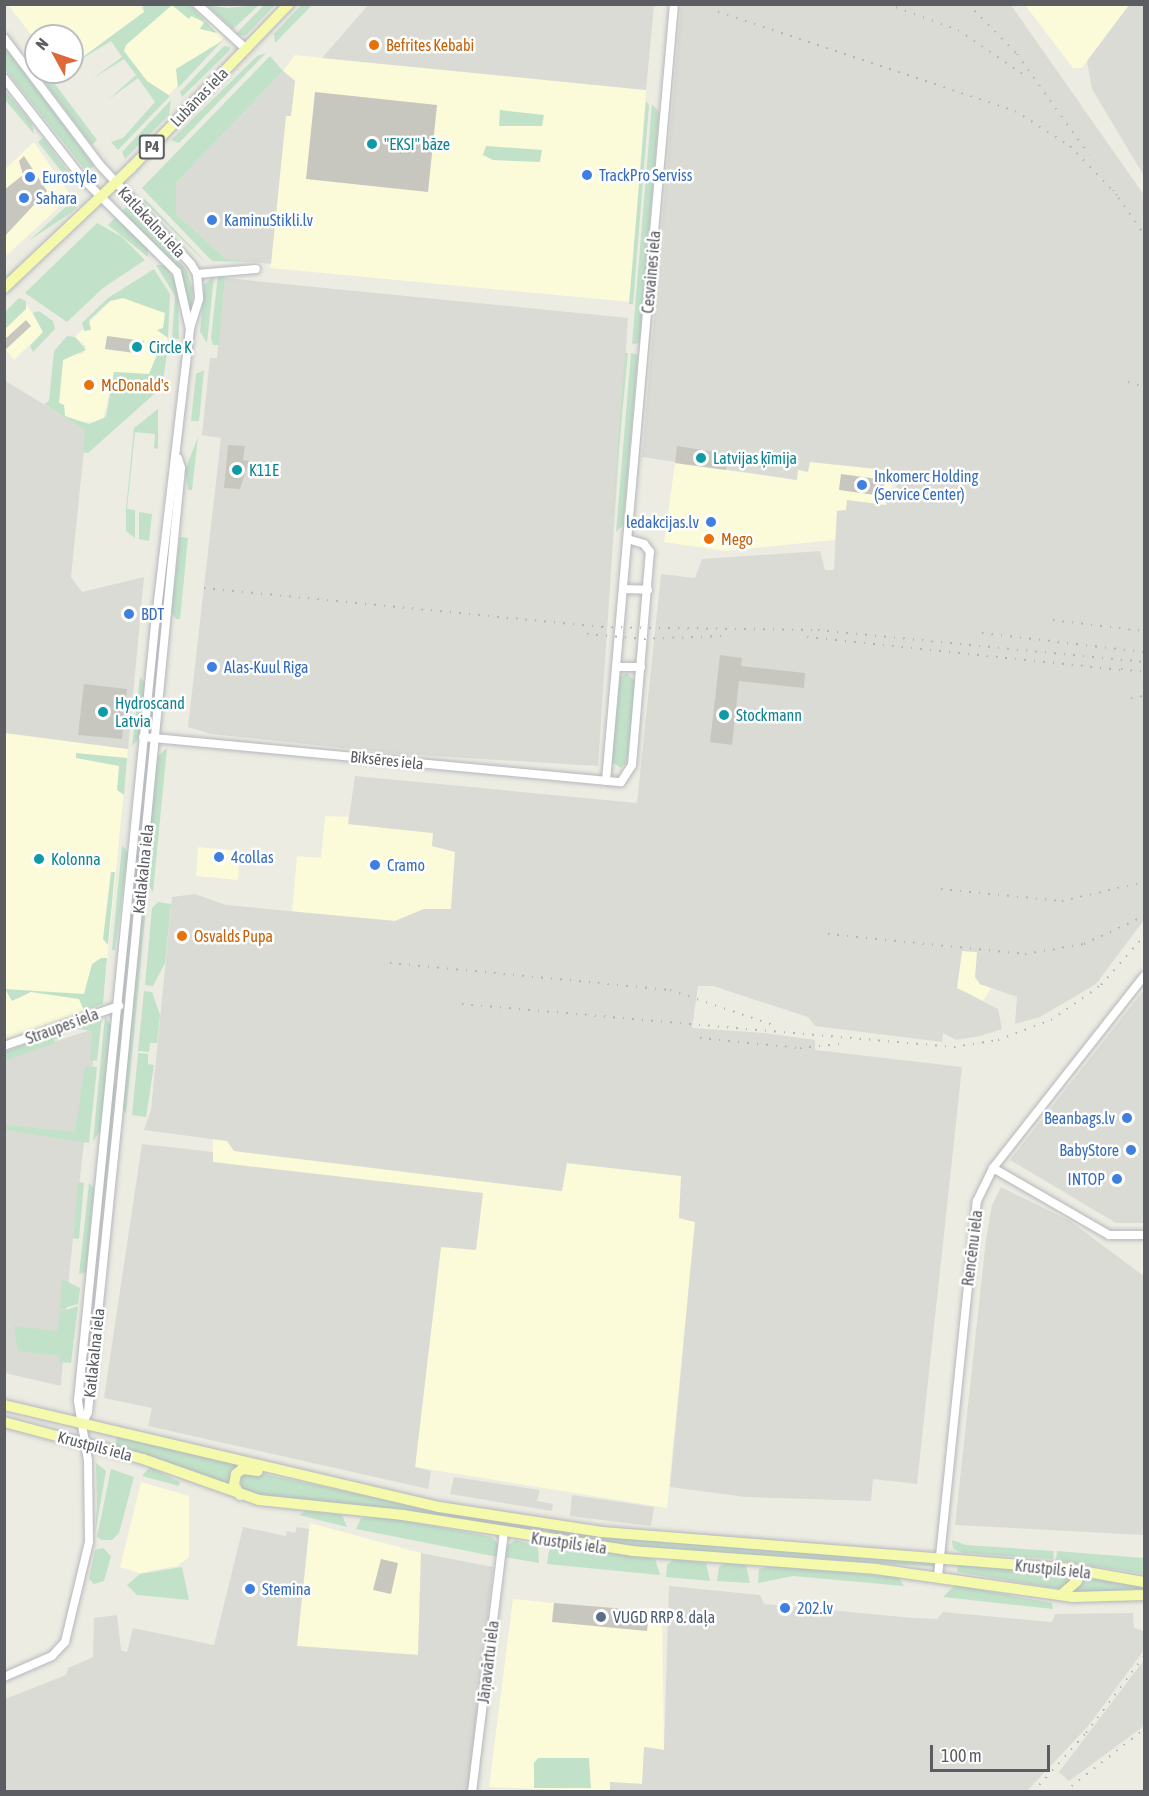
<!DOCTYPE html>
<html>
<head>
<meta charset="utf-8">
<style>
	body { margin:0 }
	#map { position:relative; width:1149px; height:1796px; overflow:hidden; background:#ecece3; font-family:"Asap Condensed",sans-serif }
	div>[style] { position:absolute }
	[style*='--x'] { left:calc(var(--x)*1px); top:calc(var(--y)*1px); width:calc(var(--w)*1px); rotate:calc(var(--a)*1deg) }
	.commercial>* { inset:0; background:#fbfad9 }
	.industrial>* { inset:0; background:#dbdbd5 }
	.green>* { inset:0; background:#c1e2c8 }
	.building>* { inset:0; background:#c8c7bf }
	.roads { filter:drop-shadow(0 0 2px #b5b7bc) drop-shadow(0 0 2px #b5b7bc) }
	.minor>* { height:8px; margin:-4px; padding:0 4px; transform-origin:4px; border-radius:4px; background:#fff }
	.major>* { height:10px; margin:-5px; padding:0 5px; transform-origin:5px; border-radius:5px; background:#f5f9ac }
	.rail>* { height:2px; margin-top:-1px; transform-origin:0; background:repeating-linear-gradient(90deg,#b3b4b4 0 1.5px,transparent 0 9.5px) }
	.dots>* { width:16px; height:16px; translate:-50% -50%; box-sizing:border-box; border:3px solid #fff; border-radius:50% }
	span { translate:-50% -50%; white-space:nowrap; text-align:center; line-height:1.15; -webkit-text-stroke:5px #fff; paint-order:stroke }
	.shield-label span { padding:2px 4px; background:#fff; border:2px solid; border-radius:4px; -webkit-text-stroke-width:0 }
	.shield-label { font-size:15px; color:#5b5d62; font-weight:700 }
	.food-label { font-size:16px; color:#c56008 }
	.left { translate:0 -50%; text-align:left }
	.street-label { font-size:16px; color:#5b5d62 }
	.culture-label { font-size:16px; color:#0d838f }
	.shop-label { font-size:16px; color:#366cbe }
	.right { translate:-100% -50%; text-align:right }
	.service-label { font-size:16px; color:#4e5e75 }
	.frame { position:absolute; inset:0; border:6px solid #5b5d62; pointer-events:none }
	.north { position:absolute; left:24px; top:24px; width:60px; height:60px; box-sizing:border-box; background:#fff; border:2px solid #bdbec0; border-radius:50%; rotate:310deg; font-size:16px; font-weight:700; line-height:24px; text-align:center; color:#5b5d62 }
	.north::after { content:''; display:block; margin:auto; width:21px; height:27px; background:#dc6939; clip-path:polygon(50% 0,100% 100%,50% 72%,0 100%) }
	.scale { position:absolute; left:930px; top:1745px; width:120px; height:27px; box-sizing:border-box; border:3px solid #5b5d62; border-top:0; padding-left:8px; font-size:18px; line-height:21px; white-space:nowrap; color:#5b5d62; -webkit-text-stroke:4px #fff; paint-order:stroke }
</style>
</head>
<body>
<div id="map">
	<div class="commercial">
		<div style="clip-path:polygon(8px 5px,152px 5px,141px 7px,144px 12px,72px 65px,72px 36px,36px 36px,36px 50px,29px 40px,33px 37px)"></div>
		<div style="clip-path:polygon(167px 5px,182px 5px,196px 12px,224px 37px,167px 97px,145px 83px,121px 51px,125px 37px)"></div>
		<div style="clip-path:polygon(1025px 5px,1130px 5px,1082px 68px,1073px 68px)"></div>
		<div style="clip-path:polygon(295px 55px,646px 90px,630px 302px,270px 268px,286px 115px,291px 116px,295px 81px,283px 71px)"></div>
		<div style="clip-path:polygon(34px 142px,71px 196px,5px 257px,5px 169px)"></div>
		<div style="clip-path:polygon(123px 298px,165px 313px,168px 347px,150px 375px,114px 372px,103px 421px,77px 423px,65px 416px,64px 405px,59px 403px,63px 360px,71px 353px,83px 354px,86px 346px,75px 337px,110px 301px)"></div>
		<div style="clip-path:polygon(27px 305px,43px 332px,14px 360px,5px 349px,4px 329px)"></div>
		<div style="clip-path:polygon(810px 462px,897px 471px,886px 505px,837px 511px,835px 540px,725px 551px,664px 542px,675px 463px,796px 480px,798px 470px)"></div>
		<div style="clip-path:polygon(5px 733px,128px 749px,103px 1004px,5px 1040px)"></div>
		<div style="clip-path:polygon(325px 816px,349px 817px,349px 824px,433px 833px,455px 852px,451px 910px,424px 909px,395px 921px,292px 912px,297px 856px,321px 858px)"></div>
		<div style="clip-path:polygon(198px 847px,240px 851px,238px 880px,196px 876px)"></div>
		<div style="clip-path:polygon(962px 951px,977px 952px,980px 984px,991px 988px,983px 1001px,957px 988px)"></div>
		<div style="clip-path:polygon(213px 1139px,227px 1141px,235px 1151px,562px 1191px,566px 1163px,682px 1176px,679px 1218px,695px 1222px,667px 1508px,415px 1467px,441px 1246px,212px 1162px)"></div>
		<div style="clip-path:polygon(141px 1482px,189px 1496px,189px 1557px,177px 1566px,140px 1573px,120px 1567px)"></div>
		<div style="clip-path:polygon(310px 1523px,421px 1553px,418px 1655px,297px 1646px)"></div>
		<div style="clip-path:polygon(513px 1599px,554px 1603px,552px 1621px,647px 1631px,649px 1612px,644px 1608px,662px 1610px,664px 1751px,649px 1747px,642px 1784px,611px 1782px,610px 1792px,489px 1787px)"></div>
	</div>
	<div class="industrial">
		<div style="clip-path:polygon(369px 4px,654px 5px,646px 90px,322px 58px)"></div>
		<div style="clip-path:polygon(681px 5px,1011px 5px,1144px 195px,1144px 920px,1096px 984px,1040px 1017px,1015px 1024px,1017px 997px,980px 984px,975px 977px,977px 952px,962px 951px,957px 988px,998px 1009px,1002px 1029px,980px 1036px,956px 1040px,943px 1033px,942px 1042px,815px 1026px,808px 1017px,713px 986px,698px 986px,692px 1028px,765px 1033px,815px 1040px,815px 1050px,962px 1067px,917px 1484px,873px 1479px,871px 1501px,745px 1497px,670px 1487px,695px 1222px,679px 1218px,681px 1176px,567px 1163px,562px 1191px,234px 1151px,227px 1141px,144px 1130px,151px 1110px,172px 897px,195px 894px,226px 905px,395px 921px,424px 909px,451px 909px,455px 852px,432px 846px,433px 833px,348px 824px,355px 776px,637px 803px,661px 574px,695px 578px,702px 559px,820px 551px,825px 570px,834px 570px,837px 511px,846px 510px,847px 500px,886px 505px,888px 490px,897px 492px,896px 471px,810px 462px,808px 472px,798px 470px,797px 480px,642px 457px)"></div>
		<div style="clip-path:polygon(1129px 5px,1144px 5px,1144px 176px,1092px 89px,1087px 61px)"></div>
		<div style="clip-path:polygon(283px 71px,295px 81px,291px 116px,286px 116px,271px 264px,226px 259px,176px 214px,176px 183px)"></div>
		<div style="clip-path:polygon(225px 278px,628px 318px,598px 766px,399px 754px,211px 734px,188px 727px,221px 438px,202px 435px,210px 358px,217px 358px)"></div>
		<div style="clip-path:polygon(4px 380px,86px 430px,71px 577px,82px 592px,144px 577px,128px 749px,5px 733px)"></div>
		<div style="clip-path:polygon(1144px 990px,1144px 1223px,1116px 1223px,1010px 1160px)"></div>
		<div style="clip-path:polygon(97px 1028px,70px 1265px,61px 1386px,5px 1373px,5px 1057px)"></div>
		<div style="clip-path:polygon(142px 1144px,213px 1152px,213px 1162px,483px 1193px,476px 1250px,441px 1247px,415px 1467px,431px 1471px,428px 1489px,148px 1426px,152px 1408px,104px 1398px)"></div>
		<div style="clip-path:polygon(1001px 1187px,1070px 1221px,1144px 1276px,1144px 1535px,955px 1525px,986px 1239px,992px 1205px)"></div>
		<div style="clip-path:polygon(454px 1477px,540px 1490px,537px 1501px,553px 1504px,552px 1511px,450px 1494px)"></div>
		<div style="clip-path:polygon(572px 1495px,654px 1507px,651px 1526px,570px 1516px)"></div>
		<div style="clip-path:polygon(243px 1527px,286px 1536px,287px 1531px,295px 1533px,297px 1527px,309px 1529px,297px 1646px,418px 1655px,421px 1553px,493px 1567px,468px 1791px,5px 1791px,5px 1699px,66px 1675px,68px 1668px,93px 1657px,94px 1618px,117px 1615px,121px 1650px,127px 1652px,133px 1628px,214px 1645px)"></div>
		<div style="clip-path:polygon(669px 1586px,760px 1595px,764px 1604px,913px 1618px,937px 1619px,943px 1612px,1052px 1622px,1055px 1614px,1133px 1613px,1134px 1628px,1144px 1631px,1144px 1650px,1089px 1725px,1027px 1791px,610px 1791px,610px 1782px,642px 1784px,644px 1747px,664px 1750px)"></div>
		<div style="clip-path:polygon(1144px 1660px,1144px 1726px,1069px 1781px,1059px 1772px)"></div>
	</div>
	<div class="green">
		<div style="clip-path:polygon(265px 4px,275px 5px,245px 36px,236px 34px)"></div>
		<div style="clip-path:polygon(302px 4px,312px 5px,275px 43px,274px 34px)"></div>
		<div style="clip-path:polygon(172px 5px,126px 45px,124px 51px,147px 81px,170px 96px,118px 150px,111px 142px,123px 138px,155px 102px,138px 78px,108px 100px,136px 75px,124px 59px,92px 79px,122px 57px,111px 41px,72px 65px,144px 12px,143px 6px,190px 5px,217px 33px,200px 29px,204px 22px,191px 16px,189px 19px)"></div>
		<div style="clip-path:polygon(207px 5px,228px 8px,259px 5px,233px 29px)"></div>
		<div style="clip-path:polygon(222px 41px,178px 88px,176px 69px)"></div>
		<div style="clip-path:polygon(224px 46px,231px 47px,229px 51px,182px 97px,180px 92px)"></div>
		<div style="clip-path:polygon(5px 47px,94px 166px,87px 172px,5px 69px)"></div>
		<div style="clip-path:polygon(266px 53px,179px 143px,171px 140px,257px 56px)"></div>
		<div style="clip-path:polygon(270px 56px,283px 71px,176px 183px,176px 214px,226px 259px,254px 262px,212px 261px,142px 188px)"></div>
		<div style="clip-path:polygon(37px 72px,46px 72px,97px 140px,92px 145px)"></div>
		<div style="clip-path:polygon(5px 91px,32px 123px,34px 134px,5px 100px)"></div>
		<div style="clip-path:polygon(171px 100px,169px 115px,125px 159px,122px 152px)"></div>
		<div style="clip-path:polygon(646px 101px,649px 105px,633px 304px,629px 304px)"></div>
		<div style="clip-path:polygon(652px 104px,659px 112px,640px 343px,632px 344px)"></div>
		<div style="clip-path:polygon(500px 110px,544px 115px,542px 126px,499px 126px)"></div>
		<div style="clip-path:polygon(43px 138px,76px 182px,72px 185px,38px 142px)"></div>
		<div style="clip-path:polygon(486px 146px,542px 150px,540px 162px,493px 160px,483px 155px)"></div>
		<div style="clip-path:polygon(145px 199px,202px 258px,207px 264px,142px 200px)"></div>
		<div style="clip-path:polygon(73px 200px,77px 207px,72px 212px,30px 240px)"></div>
		<div style="clip-path:polygon(127px 206px,186px 269px,193px 290px,191px 318px,181px 270px,122px 211px)"></div>
		<div style="clip-path:polygon(115px 218px,148px 249px,148px 257px,108px 225px)"></div>
		<div style="clip-path:polygon(97px 223px,122px 237px,145px 260px,103px 288px,67px 322px,25px 293px)"></div>
		<div style="clip-path:polygon(156px 265px,165px 265px,178px 287px,179px 339px,172px 339px,175px 296px)"></div>
		<div style="clip-path:polygon(154px 269px,170px 294px,168px 338px,157px 330px,163px 328px,165px 313px,123px 298px,110px 301px,89px 320px,91px 330px,84px 331px,82px 323px,108px 298px)"></div>
		<div style="clip-path:polygon(218px 275px,225px 277px,219px 345px,213px 345px,211px 338px)"></div>
		<div style="clip-path:polygon(214px 276px,207px 343px,200px 332px,204px 285px)"></div>
		<div style="clip-path:polygon(19px 298px,26px 301px,26px 309px,5px 329px,5px 312px)"></div>
		<div style="clip-path:polygon(39px 311px,53px 321px,55px 329px,33px 352px,30px 346px,43px 332px,33px 313px)"></div>
		<div style="clip-path:polygon(67px 336px,75px 337px,86px 350px,63px 360px,59px 403px,64px 405px,65px 416px,89px 424px,106px 417px,114px 372px,149px 374px,158px 352px,168px 347px,162px 387px,88px 453px,83px 452px,85px 430px,44px 404px,49px 401px,54px 351px)"></div>
		<div style="clip-path:polygon(625px 353px,628px 353px,611px 533px,622px 390px)"></div>
		<div style="clip-path:polygon(631px 353px,638px 355px,623px 525px,616px 532px)"></div>
		<div style="clip-path:polygon(204px 370px,199px 421px,191px 421px,196px 374px)"></div>
		<div style="clip-path:polygon(158px 409px,158px 449px,154px 448px,155px 434px,135px 432px,127px 509px,135px 510px,135px 538px,126px 531px,126px 509px,134px 428px)"></div>
		<div style="clip-path:polygon(198px 437px,192px 490px,188px 490px,185px 470px)"></div>
		<div style="clip-path:polygon(139px 512px,152px 514px,149px 541px,139px 539px)"></div>
		<div style="clip-path:polygon(180px 537px,188px 538px,180px 619px,176px 619px,171px 612px)"></div>
		<div style="clip-path:polygon(627px 673px,636px 682px,627px 762px,621px 768px,612px 762px,620px 677px)"></div>
		<div style="clip-path:polygon(140px 677px,145px 683px,140px 737px,132px 746px)"></div>
		<div style="clip-path:polygon(167px 748px,153px 892px,144px 879px,156px 758px)"></div>
		<div style="clip-path:polygon(76px 753px,127px 758px,124px 795px,117px 790px,119px 766px,76px 758px)"></div>
		<div style="clip-path:polygon(146px 763px,136px 890px,133px 890px)"></div>
		<div style="clip-path:polygon(122px 845px,128px 853px,115px 950px,112px 950px)"></div>
		<div style="clip-path:polygon(111px 872px,115px 872px,108px 945px,103px 939px)"></div>
		<div style="clip-path:polygon(158px 902px,177px 905px,171px 905px,165px 963px,153px 986px,145px 985px,152px 908px)"></div>
		<div style="clip-path:polygon(132px 906px,118px 1068px,115px 1067px)"></div>
		<div style="clip-path:polygon(146px 907px,136px 1014px,126px 1114px,122px 1109px,141px 913px)"></div>
		<div style="clip-path:polygon(101px 958px,107px 958px,103px 1004px,84px 1011px,79px 999px,31px 992px,12px 1001px,5px 989px,84px 994px,92px 964px)"></div>
		<div style="clip-path:polygon(144px 991px,152px 992px,160px 1015px,157px 1043px,150px 1043px,149px 1052px,138px 1051px)"></div>
		<div style="clip-path:polygon(102px 1016px,97px 1061px,90px 1060px,92px 1031px,77px 1029px,81px 1023px)"></div>
		<div style="clip-path:polygon(105px 1016px,111px 1026px,100px 1131px,93px 1141px)"></div>
		<div style="clip-path:polygon(64px 1029px,63px 1040px,54px 1039px,55px 1043px,5px 1061px,5px 1052px)"></div>
		<div style="clip-path:polygon(138px 1053px,148px 1054px,148px 1064px,154px 1065px,146px 1117px,132px 1115px)"></div>
		<div style="clip-path:polygon(85px 1066px,97px 1067px,89px 1143px,5px 1130px,5px 1125px,75px 1132px)"></div>
		<div style="clip-path:polygon(113px 1086px,116px 1086px,100px 1233px,99px 1232px)"></div>
		<div style="clip-path:polygon(78px 1182px,84px 1183px,79px 1239px,73px 1238px)"></div>
		<div style="clip-path:polygon(89px 1183px,94px 1188px,86px 1272px,79px 1274px)"></div>
		<div style="clip-path:polygon(62px 1279px,80px 1288px,78px 1304px,60px 1309px)"></div>
		<div style="clip-path:polygon(78px 1306px,71px 1363px,59px 1362px,60px 1356px,18px 1351px,14px 1326px,57px 1331px,60px 1312px)"></div>
		<div style="clip-path:polygon(117px 1436px,240px 1465px,230px 1474px,230px 1486px,115px 1447px)"></div>
		<div style="clip-path:polygon(96px 1463px,106px 1471px,95px 1534px,97px 1504px)"></div>
		<div style="clip-path:polygon(150px 1467px,180px 1482px,179px 1486px,142px 1476px)"></div>
		<div style="clip-path:polygon(111px 1469px,134px 1477px,119px 1533px,112px 1540px,102px 1540px,97px 1537px)"></div>
		<div style="clip-path:polygon(249px 1471px,467px 1517px,542px 1528px,543px 1531px,244px 1493px,240px 1478px)"></div>
		<div style="clip-path:polygon(305px 1511px,342px 1515px,347px 1527px,299px 1515px)"></div>
		<div style="clip-path:polygon(385px 1517px,492px 1537px,500px 1546px,498px 1557px,356px 1529px,361px 1518px)"></div>
		<div style="clip-path:polygon(549px 1529px,934px 1563px,937px 1567px,609px 1545px,548px 1536px)"></div>
		<div style="clip-path:polygon(515px 1540px,538px 1546px,539px 1563px,505px 1557px,507px 1546px)"></div>
		<div style="clip-path:polygon(952px 1540px,966px 1545px,1054px 1551px,1053px 1559px,963px 1553px,953px 1549px)"></div>
		<div style="clip-path:polygon(555px 1545px,655px 1559px,660px 1575px,547px 1564px,549px 1551px)"></div>
		<div style="clip-path:polygon(103px 1548px,111px 1556px,104px 1581px,94px 1584px,89px 1579px,95px 1550px)"></div>
		<div style="clip-path:polygon(1057px 1551px,1144px 1558px,1144px 1574px,1056px 1560px)"></div>
		<div style="clip-path:polygon(674px 1559px,706px 1563px,710px 1581px,666px 1577px,667px 1565px)"></div>
		<div style="clip-path:polygon(725px 1563px,746px 1565px,750px 1583px,717px 1581px,719px 1567px)"></div>
		<div style="clip-path:polygon(958px 1564px,1067px 1573px,1069px 1582px,1061px 1589px,957px 1572px)"></div>
		<div style="clip-path:polygon(770px 1566px,898px 1577px,904px 1586px,793px 1576px,758px 1583px,759px 1569px)"></div>
		<div style="clip-path:polygon(182px 1567px,189px 1600px,137px 1595px,127px 1585px,140px 1574px)"></div>
		<div style="clip-path:polygon(1079px 1574px,1141px 1586px,1140px 1589px,1073px 1593px)"></div>
		<div style="clip-path:polygon(955px 1585px,1052px 1603px,1053px 1609px,943px 1597px)"></div>
		<div style="clip-path:polygon(538px 1758px,589px 1758px,591px 1788px,534px 1788px,534px 1763px)"></div>
	</div>
	<div class="building">
		<div style="clip-path:polygon(315px 92px,437px 105px,428px 192px,306px 179px)"></div>
		<div style="clip-path:polygon(24px 156px,47px 191px,4px 237px,4px 190px,23px 175px,19px 161px)"></div>
		<div style="clip-path:polygon(26px 320px,31px 326px,4px 351px,4px 340px)"></div>
		<div style="clip-path:polygon(107px 336px,144px 341px,142px 354px,105px 349px)"></div>
		<div style="clip-path:polygon(228px 445px,245px 446px,243px 460px,249px 461px,240px 489px,224px 488px)"></div>
		<div style="clip-path:polygon(677px 446px,728px 454px,726px 470px,675px 463px)"></div>
		<div style="clip-path:polygon(841px 474px,885px 480px,883px 496px,839px 490px)"></div>
		<div style="clip-path:polygon(720px 655px,742px 658px,741px 666px,805px 673px,804px 688px,739px 681px,732px 745px,710px 742px)"></div>
		<div style="clip-path:polygon(84px 684px,127px 689px,122px 739px,78px 735px)"></div>
		<div style="clip-path:polygon(381px 1559px,398px 1563px,391px 1594px,373px 1590px)"></div>
		<div style="clip-path:polygon(554px 1603px,649px 1611px,647px 1631px,552px 1622px)"></div>
	</div>
	<div class="roads">
		<div class="minor">
			<div style="--x:197;--y:4;--w:67;--a:42.6"></div>
			<div style="--x:4;--y:38;--w:159;--a:52.9"></div>
			<div style="--x:100;--y:165;--w:134;--a:47.4"></div>
			<div style="--x:191;--y:264;--w:12;--a:59"></div>
			<div style="--x:197;--y:274;--w:25;--a:85"></div>
			<div style="--x:199;--y:299;--w:31;--a:107"></div>
			<div style="--x:4;--y:78;--w:128;--a:52"></div>
			<div style="--x:83;--y:179;--w:132;--a:44.7"></div>
			<div style="--x:177;--y:272;--w:58;--a:77.2"></div>
			<div style="--x:190;--y:329;--w:298;--a:96.7"></div>
			<div style="--x:155;--y:625;--w:780;--a:95.67"></div>
			<div style="--x:78;--y:1401;--w:61;--a:80.5"></div>
			<div style="--x:88;--y:1461;--w:81;--a:89.3"></div>
			<div style="--x:89;--y:1542;--w:103;--a:103.5"></div>
			<div style="--x:65;--y:1642;--w:19;--a:133"></div>
			<div style="--x:52;--y:1656;--w:52;--a:156.4"></div>
			<div style="--x:197;--y:274;--w:59;--a:-4.8"></div>
			<div style="--x:623;--y:589;--w:25;--a:2"></div>
			<div style="--x:616;--y:667;--w:25;--a:0"></div>
			<div style="--x:143;--y:737;--w:480;--a:5.4"></div>
			<div style="--x:621;--y:782;--w:20;--a:-57"></div>
			<div style="--x:632;--y:765;--w:214;--a:-85.2"></div>
			<div style="--x:650;--y:552;--w:10;--a:-127"></div>
			<div style="--x:644;--y:544;--w:17;--a:-163"></div>
			<div style="--x:606;--y:781;--w:780;--a:-85"></div>
			<div style="--x:4;--y:1046;--w:122;--a:-19.2"></div>
			<div style="--x:993;--y:1168;--w:134;--a:30"></div>
			<div style="--x:1109;--y:1235;--w:35;--a:0"></div>
			<div style="--x:83;--y:1423;--w:12;--a:-66"></div>
			<div style="--x:88;--y:1412;--w:297;--a:-84.2"></div>
			<div style="--x:118;--y:1117;--w:652;--a:-84.46"></div>
			<div style="--x:181;--y:468;--w:10;--a:-107"></div>
			<div style="--x:938;--y:1576;--w:377;--a:-84.1"></div>
			<div style="--x:977;--y:1201;--w:37;--a:-64"></div>
			<div style="--x:993;--y:1168;--w:244;--a:-51.8"></div>
			<div style="--x:472;--y:1792;--w:261;--a:-83"></div>
		</div>
		<div class="major">
			<div style="--x:4;--y:288;--w:175;--a:-43.4"></div>
			<div style="--x:131;--y:168;--w:228;--a:-46.1"></div>
			<div style="--x:4;--y:1405;--w:447;--a:13.2"></div>
			<div style="--x:439;--y:1507;--w:165;--a:8.7"></div>
			<div style="--x:602;--y:1532;--w:469;--a:4.5"></div>
			<div style="--x:1070;--y:1569;--w:75;--a:10"></div>
			<div style="--x:4;--y:1422;--w:144;--a:14.9"></div>
			<div style="--x:143;--y:1459;--w:123;--a:19.5"></div>
			<div style="--x:259;--y:1500;--w:145;--a:5.9"></div>
			<div style="--x:403;--y:1515;--w:232;--a:8.9"></div>
			<div style="--x:632;--y:1551;--w:245;--a:4.2"></div>
			<div style="--x:876;--y:1569;--w:199;--a:8.1"></div>
			<div style="--x:1073;--y:1597;--w:71;--a:-1.6"></div>
			<div style="--x:240;--y:1495;--w:12;--a:-121"></div>
			<div style="--x:234;--y:1485;--w:11;--a:-80"></div>
			<div style="--x:236;--y:1474;--w:8;--a:-40"></div>
			<div style="--x:242;--y:1469;--w:16;--a:7"></div>
			<div style="--x:1061;--y:1595;--w:21;--a:-41"></div>
			<div style="--x:1077;--y:1581;--w:14;--a:-120"></div>
		</div>
	</div>
	<div class="rail">
		<div style="--x:887;--y:4;--w:76;--a:20.1"></div>
		<div style="--x:958;--y:30;--w:83;--a:34.3"></div>
		<div style="--x:968;--y:4;--w:70;--a:45.6"></div>
		<div style="--x:1017;--y:54;--w:124;--a:54.5"></div>
		<div style="--x:718;--y:12;--w:313;--a:18.4"></div>
		<div style="--x:1015;--y:111;--w:65;--a:32.5"></div>
		<div style="--x:1070;--y:146;--w:68;--a:46.2"></div>
		<div style="--x:1113;--y:190;--w:54;--a:54.8"></div>
		<div style="--x:1128;--y:382;--w:17;--a:17"></div>
		<div style="--x:204;--y:588;--w:400;--a:5.6"></div>
		<div style="--x:602;--y:627;--w:216;--a:0.8"></div>
		<div style="--x:818;--y:630;--w:328;--a:5.6"></div>
		<div style="--x:1053;--y:620;--w:92;--a:6.9"></div>
		<div style="--x:982;--y:633;--w:163;--a:6.7"></div>
		<div style="--x:587;--y:634;--w:57;--a:5"></div>
		<div style="--x:644;--y:639;--w:77;--a:-2.2"></div>
		<div style="--x:807;--y:637;--w:316;--a:6"></div>
		<div style="--x:1121;--y:669;--w:23;--a:7"></div>
		<div style="--x:1131;--y:698;--w:13;--a:-9"></div>
		<div style="--x:941;--y:889;--w:122;--a:5.7"></div>
		<div style="--x:1062;--y:901;--w:84;--a:-13"></div>
		<div style="--x:828;--y:934;--w:198;--a:5.8"></div>
		<div style="--x:1025;--y:954;--w:60;--a:-9.6"></div>
		<div style="--x:1084;--y:944;--w:66;--a:-25"></div>
		<div style="--x:390;--y:963;--w:281;--a:5.5"></div>
		<div style="--x:670;--y:990;--w:112;--a:18.8"></div>
		<div style="--x:462;--y:1004;--w:494;--a:5"></div>
		<div style="--x:954;--y:1047;--w:45;--a:-9"></div>
		<div style="--x:998;--y:1040;--w:57;--a:-20.7"></div>
		<div style="--x:1051;--y:1020;--w:61;--a:-35"></div>
		<div style="--x:1101;--y:985;--w:65;--a:-48.7"></div>
		<div style="--x:700;--y:1038;--w:100;--a:5.7"></div>
		<div style="--x:800;--y:1048;--w:40;--a:-5.7"></div>
		<div style="--x:1033;--y:1792;--w:79;--a:-48.1"></div>
		<div style="--x:1086;--y:1733;--w:96;--a:-53"></div>
		<div style="--x:1064;--y:1792;--w:102;--a:-38.2"></div>
	</div>
	<div class="dots">
		<div style="left:374px;top:45px;background:#e8710a"></div>
		<div style="left:372px;top:144px;background:#0f9aa8"></div>
		<div style="left:587px;top:175px;background:#3f7fe0"></div>
		<div style="left:30px;top:177px;background:#3f7fe0"></div>
		<div style="left:24px;top:198px;background:#3f7fe0"></div>
		<div style="left:212px;top:220px;background:#3f7fe0"></div>
		<div style="left:137px;top:347px;background:#0f9aa8"></div>
		<div style="left:89px;top:385px;background:#e8710a"></div>
		<div style="left:701px;top:458px;background:#0f9aa8"></div>
		<div style="left:237px;top:470px;background:#0f9aa8"></div>
		<div style="left:862px;top:485px;background:#3f7fe0"></div>
		<div style="left:711px;top:522px;background:#3f7fe0"></div>
		<div style="left:709px;top:539px;background:#e8710a"></div>
		<div style="left:129px;top:614px;background:#3f7fe0"></div>
		<div style="left:212px;top:667px;background:#3f7fe0"></div>
		<div style="left:103px;top:712px;background:#0f9aa8"></div>
		<div style="left:724px;top:715px;background:#0f9aa8"></div>
		<div style="left:219px;top:857px;background:#3f7fe0"></div>
		<div style="left:39px;top:859px;background:#0f9aa8"></div>
		<div style="left:375px;top:865px;background:#3f7fe0"></div>
		<div style="left:182px;top:936px;background:#e8710a"></div>
		<div style="left:1127px;top:1118px;background:#3f7fe0"></div>
		<div style="left:1131px;top:1150px;background:#3f7fe0"></div>
		<div style="left:1117px;top:1179px;background:#3f7fe0"></div>
		<div style="left:250px;top:1589px;background:#3f7fe0"></div>
		<div style="left:785px;top:1608px;background:#3f7fe0"></div>
		<div style="left:601px;top:1617px;background:#5c6f8a"></div>
	</div>
	<div class="shield-label">
		<span style="left:152px;top:147px">P4</span>
	</div>
	<div class="food-label">
		<span class="left" style="left:386px;top:45px">Befrites Kebabi</span>
		<span class="left" style="left:101px;top:385px">McDonald's</span>
		<span class="left" style="left:721px;top:539px">Mego</span>
		<span class="left" style="left:194px;top:936px">Osvalds Pupa</span>
	</div>
	<div class="street-label">
		<span style="left:199px;top:97px;rotate:-46deg">Lubānas iela</span>
		<span style="left:152px;top:222px;rotate:47deg">Katlakalna iela</span>
		<span style="left:651px;top:272px;rotate:-85deg">Cesvaines iela</span>
		<span style="left:387px;top:760px;rotate:6deg">Biksēres iela</span>
		<span style="left:143px;top:869px;rotate:-84deg">Katlakalna iela</span>
		<span style="left:62px;top:1026px;rotate:-20deg">Straupes iela</span>
		<span style="left:972px;top:1248px;rotate:-83deg">Rencēnu iela</span>
		<span style="left:94px;top:1353px;rotate:-84deg">Katlakalna iela</span>
		<span style="left:95px;top:1446px;rotate:15deg">Krustpils iela</span>
		<span style="left:569px;top:1543px;rotate:8deg">Krustpils iela</span>
		<span style="left:1053px;top:1569px;rotate:6deg">Krustpils iela</span>
		<span style="left:488px;top:1662px;rotate:-83deg">Jāņavārtu iela</span>
	</div>
	<div class="culture-label">
		<span class="left" style="left:384px;top:144px">"EKSI" bāze</span>
		<span class="left" style="left:149px;top:347px">Circle K</span>
		<span class="left" style="left:713px;top:458px">Latvijas ķīmija</span>
		<span class="left" style="left:249px;top:470px">K11E</span>
		<span class="left" style="left:115px;top:712px">Hydroscand<br>Latvia</span>
		<span class="left" style="left:736px;top:715px">Stockmann</span>
		<span class="left" style="left:51px;top:859px">Kolonna</span>
	</div>
	<div class="shop-label">
		<span class="left" style="left:599px;top:175px">TrackPro Serviss</span>
		<span class="left" style="left:42px;top:177px">Eurostyle</span>
		<span class="left" style="left:36px;top:198px">Sahara</span>
		<span class="left" style="left:224px;top:220px">KaminuStikli.lv</span>
		<span class="left" style="left:874px;top:485px">Inkomerc Holding<br>(Service Center)</span>
		<span class="right" style="left:699px;top:522px">ledakcijas.lv</span>
		<span class="left" style="left:141px;top:614px">BDT</span>
		<span class="left" style="left:224px;top:667px">Alas-Kuul Riga</span>
		<span class="left" style="left:231px;top:857px">4collas</span>
		<span class="left" style="left:387px;top:865px">Cramo</span>
		<span class="right" style="left:1115px;top:1118px">Beanbags.lv</span>
		<span class="right" style="left:1119px;top:1150px">BabyStore</span>
		<span class="right" style="left:1105px;top:1179px">INTOP</span>
		<span class="left" style="left:262px;top:1589px">Stemina</span>
		<span class="left" style="left:797px;top:1608px">202.lv</span>
	</div>
	<div class="service-label">
		<span class="left" style="left:613px;top:1617px">VUGD RRP 8. daļa</span>
	</div>
	<div class="frame"></div>
	<div class="north">N</div>
	<div class="scale">100 m</div>
</div>
</body>
</html>
